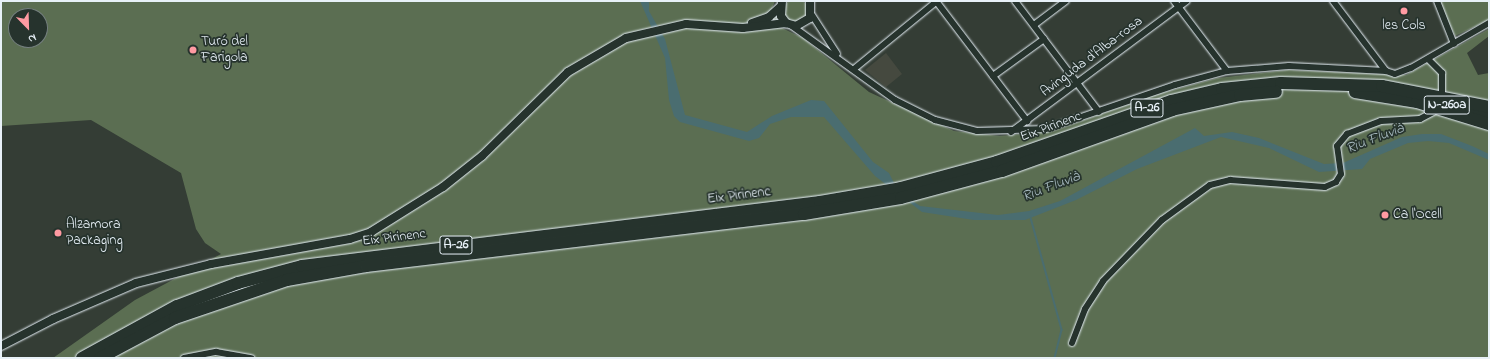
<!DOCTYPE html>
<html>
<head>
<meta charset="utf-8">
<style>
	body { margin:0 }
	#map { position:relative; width:1490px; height:359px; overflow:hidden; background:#343d35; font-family:"Indie Flower",sans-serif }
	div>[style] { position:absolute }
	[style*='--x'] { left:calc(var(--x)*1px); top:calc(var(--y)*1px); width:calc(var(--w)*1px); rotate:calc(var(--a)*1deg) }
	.built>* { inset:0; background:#45493f }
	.green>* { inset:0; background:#5b6e52 }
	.round { border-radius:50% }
	.water>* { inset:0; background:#4a6d70 }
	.stream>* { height:1.5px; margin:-0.75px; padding:0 0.75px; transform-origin:0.75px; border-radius:0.75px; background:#4a6d70 }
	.roads { filter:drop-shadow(0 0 1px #e8f1f8) drop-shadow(0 0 1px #e8f1f8) }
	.minor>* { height:6px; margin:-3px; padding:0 3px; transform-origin:3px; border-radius:3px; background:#26332d }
	.tertiary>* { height:8px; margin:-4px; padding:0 4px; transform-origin:4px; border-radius:4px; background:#26332d }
	.primary>* { height:10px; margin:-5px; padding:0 5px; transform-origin:5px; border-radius:5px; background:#26332d }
	.motorway>* { height:12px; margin:-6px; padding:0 6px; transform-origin:6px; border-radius:6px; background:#26332d }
	.dots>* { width:11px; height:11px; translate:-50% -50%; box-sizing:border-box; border:2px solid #26332d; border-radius:50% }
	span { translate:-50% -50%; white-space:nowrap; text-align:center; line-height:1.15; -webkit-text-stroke:3.5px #26332d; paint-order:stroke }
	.shield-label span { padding:1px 3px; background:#26332d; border:1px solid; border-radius:3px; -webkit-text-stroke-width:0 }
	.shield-label { font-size:13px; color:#e8f1f8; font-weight:700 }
	.poi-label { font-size:14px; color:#e8f1f8 }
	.left { translate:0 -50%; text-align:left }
	.street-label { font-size:14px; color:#e8f1f8 }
	.water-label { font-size:15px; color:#a9bcc2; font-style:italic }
	.frame { position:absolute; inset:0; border:2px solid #e8f1f8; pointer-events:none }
	.north { position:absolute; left:8px; top:8px; width:40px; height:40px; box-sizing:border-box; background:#26332d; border:1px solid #747f7e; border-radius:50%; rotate:157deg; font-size:11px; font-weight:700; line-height:16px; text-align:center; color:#e8f1f8 }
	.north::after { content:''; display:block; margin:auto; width:14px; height:18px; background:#ff9aa2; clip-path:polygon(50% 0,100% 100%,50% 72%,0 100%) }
</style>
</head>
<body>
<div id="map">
	<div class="built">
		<div style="clip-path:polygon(886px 53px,902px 74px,886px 87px,865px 70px)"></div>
	</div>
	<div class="green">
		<div class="round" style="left:784px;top:-1px;width:24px;height:24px"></div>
		<div style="clip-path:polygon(evenodd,1px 1px,775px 1px,772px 8px,782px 28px,803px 38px,869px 92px,954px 131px,1000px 136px,1054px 131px,1154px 95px,1218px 78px,1287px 70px,1406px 75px,1489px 29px,1489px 36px,1467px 53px,1478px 75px,1489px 73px,1489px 358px,53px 358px,135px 300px,221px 254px,205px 243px,196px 229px,181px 173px,91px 120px,1px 126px,1px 1px,16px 16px,40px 16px,40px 40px,16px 40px,16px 16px)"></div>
		<div style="clip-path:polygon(1438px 1px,1489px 1px,1489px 20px,1455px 36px)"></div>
	</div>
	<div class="water">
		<div style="clip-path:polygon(640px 1px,649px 1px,649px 11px,665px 39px,685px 115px,747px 132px,772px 116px,811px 100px,824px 101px,873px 162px,889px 173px,898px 191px,920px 206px,998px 215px,1029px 211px,1060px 201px,1195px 128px,1204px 136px,1232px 132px,1259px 138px,1324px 164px,1343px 163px,1402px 137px,1422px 134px,1441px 134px,1472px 146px,1489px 154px,1489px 160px,1449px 143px,1428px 141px,1408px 143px,1370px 159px,1362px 169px,1319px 172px,1269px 148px,1221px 137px,1137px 169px,1076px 200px,1025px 220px,974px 220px,922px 212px,875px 176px,824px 117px,791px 117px,770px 124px,759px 138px,749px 141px,680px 122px,674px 116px,669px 100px,665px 58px)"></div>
	</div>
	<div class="stream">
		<div style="--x:1031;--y:218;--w:116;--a:74.5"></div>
		<div style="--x:1062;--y:330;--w:29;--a:104"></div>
	</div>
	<div class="roads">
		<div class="minor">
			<div style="--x:936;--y:1;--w:151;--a:52.8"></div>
			<div style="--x:1015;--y:1;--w:139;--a:52.9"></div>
			<div style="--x:1174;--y:1;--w:88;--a:52.9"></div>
			<div style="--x:1333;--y:1;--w:88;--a:52.9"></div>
			<div style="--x:1437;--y:1;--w:46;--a:68.4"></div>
			<div style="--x:812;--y:15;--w:46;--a:57.3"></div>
			<div style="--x:1034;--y:25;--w:40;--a:-37"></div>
			<div style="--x:792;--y:26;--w:127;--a:35.7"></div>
			<div style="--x:895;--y:100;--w:45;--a:26.6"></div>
			<div style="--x:935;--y:120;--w:43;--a:14.7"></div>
			<div style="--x:977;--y:131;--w:69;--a:-1.7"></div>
			<div style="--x:1046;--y:129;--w:136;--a:-18.8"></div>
			<div style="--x:1175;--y:85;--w:54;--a:-15.1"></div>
			<div style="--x:1227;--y:71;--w:62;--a:-4.6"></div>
			<div style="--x:1289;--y:66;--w:97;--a:3"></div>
			<div style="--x:1428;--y:59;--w:20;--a:45"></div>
			<div style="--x:1442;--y:73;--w:19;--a:90"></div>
			<div style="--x:854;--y:69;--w:107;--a:-39.3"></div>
			<div style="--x:1386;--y:71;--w:9;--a:18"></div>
			<div style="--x:1395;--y:74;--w:17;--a:-21"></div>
			<div style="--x:1411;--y:68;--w:90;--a:-30"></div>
			<div style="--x:993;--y:76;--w:63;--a:-36"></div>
			<div style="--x:1011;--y:132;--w:219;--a:-36.7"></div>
			<div style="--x:1072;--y:343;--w:36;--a:-69"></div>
			<div style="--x:1085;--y:309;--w:33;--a:-57"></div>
			<div style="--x:1103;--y:281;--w:85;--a:-46"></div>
			<div style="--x:1162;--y:220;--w:59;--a:-36.1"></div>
			<div style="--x:1210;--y:185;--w:21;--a:-14"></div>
			<div style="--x:1230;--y:180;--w:95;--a:4.2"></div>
			<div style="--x:1325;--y:187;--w:12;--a:-24"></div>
			<div style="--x:1336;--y:182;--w:9;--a:-58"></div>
			<div style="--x:1341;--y:174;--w:28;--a:-98"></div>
			<div style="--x:1337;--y:146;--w:16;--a:-50"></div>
			<div style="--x:1347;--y:134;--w:36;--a:-21"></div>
			<div style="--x:1381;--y:121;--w:39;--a:-3"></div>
			<div style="--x:1420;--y:119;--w:17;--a:-28"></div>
			<div style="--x:184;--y:358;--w:33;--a:-11"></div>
			<div style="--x:216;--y:352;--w:36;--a:10"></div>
		</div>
		<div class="tertiary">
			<div style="--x:782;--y:1;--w:15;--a:94"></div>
			<div style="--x:781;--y:16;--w:9;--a:54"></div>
			<div style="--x:786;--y:23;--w:10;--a:17"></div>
			<div style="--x:796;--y:26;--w:16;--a:-30"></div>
			<div style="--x:810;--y:18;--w:17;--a:-90"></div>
			<div style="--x:752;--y:23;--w:18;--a:-19"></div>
			<div style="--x:769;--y:17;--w:15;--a:-42"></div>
			<div style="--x:1;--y:346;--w:59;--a:-27.4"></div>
			<div style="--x:53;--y:319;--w:90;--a:-23.4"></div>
			<div style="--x:136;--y:283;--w:77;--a:-14.2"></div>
			<div style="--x:211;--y:264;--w:141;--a:-10.2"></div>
			<div style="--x:350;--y:239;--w:22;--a:-18"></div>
			<div style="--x:371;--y:232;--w:85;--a:-32"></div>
			<div style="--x:443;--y:187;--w:50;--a:-38.5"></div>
			<div style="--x:482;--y:156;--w:120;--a:-44.3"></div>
			<div style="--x:568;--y:72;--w:67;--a:-30.4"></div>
			<div style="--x:626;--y:38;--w:62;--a:-13.1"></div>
			<div style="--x:686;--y:24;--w:57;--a:4"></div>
			<div style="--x:743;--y:28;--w:43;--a:-6.6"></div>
		</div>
		<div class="primary">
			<div style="--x:1435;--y:102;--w:56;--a:14.5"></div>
		</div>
		<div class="motorway">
			<div style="--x:1355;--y:92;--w:63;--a:9.2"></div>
			<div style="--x:1417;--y:102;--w:75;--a:17"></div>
			<div style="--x:82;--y:358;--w:108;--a:-28.7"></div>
			<div style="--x:177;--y:306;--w:65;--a:-20.7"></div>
			<div style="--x:238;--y:283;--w:66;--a:-14.9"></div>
			<div style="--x:302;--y:266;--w:522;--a:-7.04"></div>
			<div style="--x:820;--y:202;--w:82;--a:-9.8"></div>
			<div style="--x:901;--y:188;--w:99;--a:-15.2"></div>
			<div style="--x:997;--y:162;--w:184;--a:-19.3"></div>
			<div style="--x:1171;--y:101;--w:52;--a:-13.2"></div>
			<div style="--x:1222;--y:89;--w:59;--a:-5.8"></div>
			<div style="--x:1281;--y:83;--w:101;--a:1.7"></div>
			<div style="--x:1382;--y:86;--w:109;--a:11.1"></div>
			<div style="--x:100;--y:358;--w:85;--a:-28.1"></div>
			<div style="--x:175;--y:318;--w:118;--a:-18.7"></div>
			<div style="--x:287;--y:280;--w:80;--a:-10"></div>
			<div style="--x:366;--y:266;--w:441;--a:-6.8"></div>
			<div style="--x:804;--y:214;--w:98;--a:-9.4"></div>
			<div style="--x:901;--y:198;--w:105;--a:-15"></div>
			<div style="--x:1002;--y:171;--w:181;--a:-19.7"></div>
			<div style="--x:1172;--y:110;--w:70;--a:-12.4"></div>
			<div style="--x:1240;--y:95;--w:36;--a:-5"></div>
		</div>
	</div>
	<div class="dots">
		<div style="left:1404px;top:11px;background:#ff9aa2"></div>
		<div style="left:193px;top:50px;background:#ff9aa2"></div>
		<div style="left:1385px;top:215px;background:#ff9aa2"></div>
		<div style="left:58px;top:233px;background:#ff9aa2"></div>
	</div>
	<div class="shield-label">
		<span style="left:1447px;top:105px">N-260a</span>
		<span style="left:1147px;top:108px">A-26</span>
		<span style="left:456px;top:245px">A-26</span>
	</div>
	<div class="poi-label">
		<span style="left:1404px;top:26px">les Cols</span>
		<span class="left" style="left:201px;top:50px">Turó del<br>Farigola</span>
		<span class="left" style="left:1393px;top:215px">Ca l'Ocell</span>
		<span class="left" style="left:66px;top:233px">Alzamora<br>Packaging</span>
	</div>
	<div class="street-label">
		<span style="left:1092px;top:57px;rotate:-37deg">Avinguda d'Alba-rosa</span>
		<span style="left:1051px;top:127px;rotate:-20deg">Eix Pirinenc</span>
		<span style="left:739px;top:196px;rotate:-7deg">Eix Pirinenc</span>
		<span style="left:394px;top:238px;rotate:-7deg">Eix Pirinenc</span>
	</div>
	<div class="water-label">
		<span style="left:1375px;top:139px;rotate:-21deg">Riu Fluvià</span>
		<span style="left:1051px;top:187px;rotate:-21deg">Riu Fluvià</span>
	</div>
	<div class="frame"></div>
	<div class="north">N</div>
</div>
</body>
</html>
